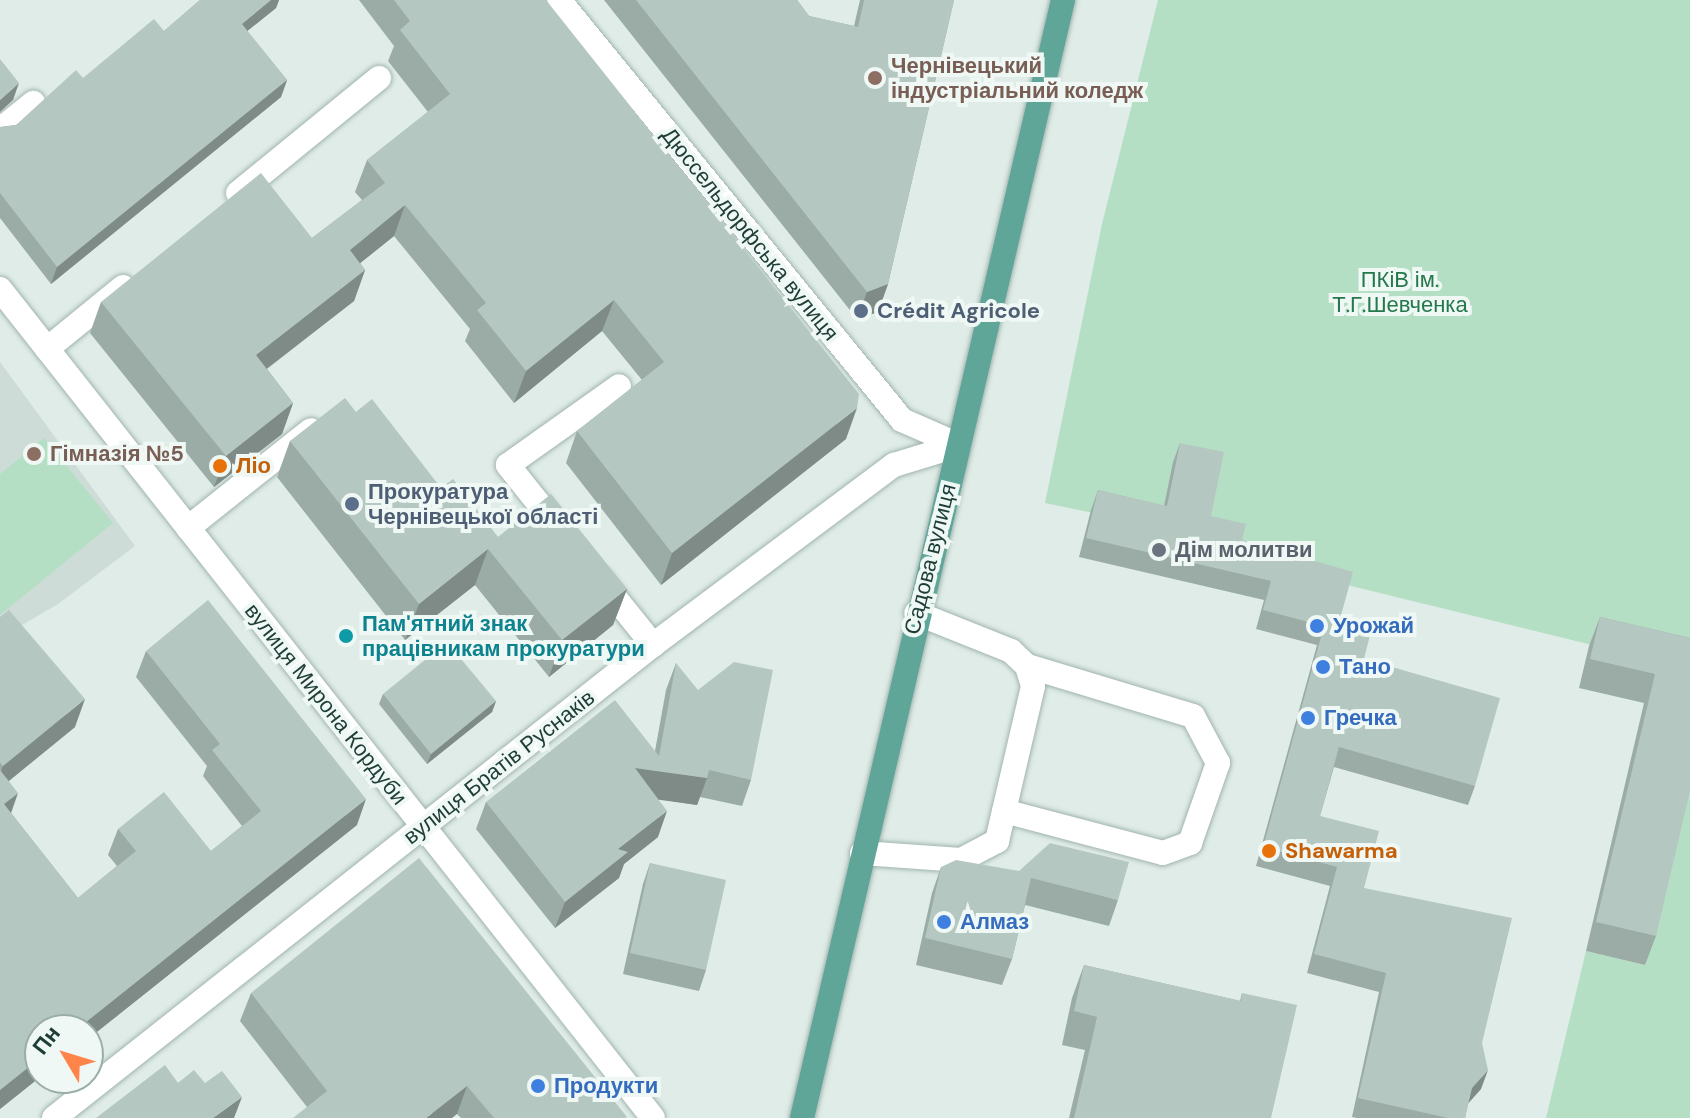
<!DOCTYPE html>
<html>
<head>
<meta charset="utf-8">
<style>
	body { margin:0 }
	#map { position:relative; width:1690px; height:1118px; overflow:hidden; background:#dfece7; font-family:"DM Sans",sans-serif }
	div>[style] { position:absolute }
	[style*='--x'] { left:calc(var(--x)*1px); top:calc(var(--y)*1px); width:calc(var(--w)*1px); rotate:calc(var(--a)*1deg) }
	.built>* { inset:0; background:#cddcd6 }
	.green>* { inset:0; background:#b5dfc4 }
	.roads { filter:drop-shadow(0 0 2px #a1b4af) drop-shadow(0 0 2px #a1b4af) }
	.minor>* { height:24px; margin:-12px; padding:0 12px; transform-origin:12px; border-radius:12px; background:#fff }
	.major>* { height:24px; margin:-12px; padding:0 12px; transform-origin:12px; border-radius:12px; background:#5fa699 }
	.wall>* { inset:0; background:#9baba5 }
	.shaded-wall>* { inset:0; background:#7e8b86 }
	.building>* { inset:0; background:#b4c7c0 }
	.dots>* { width:22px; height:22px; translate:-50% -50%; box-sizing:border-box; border:4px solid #eff8f4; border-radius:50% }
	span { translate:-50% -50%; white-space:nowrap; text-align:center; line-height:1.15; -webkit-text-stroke:8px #eff8f4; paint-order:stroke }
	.education-label { font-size:22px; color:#785e54; font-weight:700 }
	.left { translate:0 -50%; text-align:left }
	.street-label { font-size:22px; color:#1e3d37 }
	.park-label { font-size:22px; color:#25784b }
	.service-label { font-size:22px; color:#4e5e75; font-weight:700 }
	.food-label { font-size:22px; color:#c56008; font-weight:700 }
	.worship-label { font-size:22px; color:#5b616d; font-weight:700 }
	.culture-label { font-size:22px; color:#0d838f; font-weight:700 }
	.shop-label { font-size:22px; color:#366cbe; font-weight:700 }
	.north { position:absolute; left:24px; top:1014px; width:80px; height:80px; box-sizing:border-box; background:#eff8f4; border:2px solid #9bada8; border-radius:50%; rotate:308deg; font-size:22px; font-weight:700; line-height:32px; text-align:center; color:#1e3d37 }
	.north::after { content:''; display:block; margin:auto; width:28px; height:36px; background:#ff8449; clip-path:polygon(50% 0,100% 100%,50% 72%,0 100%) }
</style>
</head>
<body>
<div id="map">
	<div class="built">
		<div style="clip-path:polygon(0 362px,135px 546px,58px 604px,0 638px)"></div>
	</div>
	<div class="green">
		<div style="clip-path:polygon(1158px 0,1690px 0,1690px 669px,1347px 585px,1239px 543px,1045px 503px,1102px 224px)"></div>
		<div style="clip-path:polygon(44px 438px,113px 523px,0 615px,0 474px)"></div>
		<div style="clip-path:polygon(1690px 776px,1690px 1118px,1546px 1118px,1586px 951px,1645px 965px)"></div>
	</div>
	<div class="roads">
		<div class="minor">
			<div style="--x:559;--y:0;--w:542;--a:50.76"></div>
			<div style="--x:902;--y:420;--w:62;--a:23.7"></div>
			<div style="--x:0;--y:130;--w:43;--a:-39.3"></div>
			<div style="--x:238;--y:193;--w:182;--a:-39.2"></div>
			<div style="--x:0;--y:289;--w:1055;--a:51.77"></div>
			<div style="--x:47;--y:349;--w:98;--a:-39.2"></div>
			<div style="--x:188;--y:528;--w:157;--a:-38.5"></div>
			<div style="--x:559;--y:529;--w:82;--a:-128.6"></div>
			<div style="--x:508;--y:465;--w:136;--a:-35.4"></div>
			<div style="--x:600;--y:579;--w:85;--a:51.2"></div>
			<div style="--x:1004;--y:811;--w:164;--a:14.8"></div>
			<div style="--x:1163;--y:853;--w:29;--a:-20"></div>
			<div style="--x:1190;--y:843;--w:85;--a:-70.7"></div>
			<div style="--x:1218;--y:763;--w:53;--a:-118"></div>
			<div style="--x:1193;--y:716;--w:173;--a:-163.2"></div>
			<div style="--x:862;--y:853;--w:99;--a:4"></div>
			<div style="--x:961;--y:860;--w:41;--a:-27.8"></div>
			<div style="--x:997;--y:841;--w:159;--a:-76.9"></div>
			<div style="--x:1033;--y:686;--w:21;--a:-107"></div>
			<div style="--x:1027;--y:666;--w:22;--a:-137"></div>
			<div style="--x:1011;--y:651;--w:102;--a:-158.2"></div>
			<div style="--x:54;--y:1118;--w:763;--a:-38.3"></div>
			<div style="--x:653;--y:645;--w:301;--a:-36.8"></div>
			<div style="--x:894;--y:465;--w:68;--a:-17.1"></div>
		</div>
		<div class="major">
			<div style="--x:802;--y:1118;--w:1148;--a:-76.86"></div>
		</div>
	</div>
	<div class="wall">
		<div style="clip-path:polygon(200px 0,279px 0,276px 8px,247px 31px,287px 80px,281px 97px,51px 284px,0 218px,0 127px,16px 125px,83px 78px,164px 31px)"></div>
		<div style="clip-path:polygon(359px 0,546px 0,846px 439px,661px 585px,566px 463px,577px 431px,642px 380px,602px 331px,514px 403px,465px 341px,470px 329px,394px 236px,360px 263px,365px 270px,354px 301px,267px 369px,293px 403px,282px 434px,214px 487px,90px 333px,101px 302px,312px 238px,362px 200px,355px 192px,367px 160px,428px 112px,388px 61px,394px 46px)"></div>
		<div style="clip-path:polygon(604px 0,797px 0,809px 16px,854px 26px,860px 0,954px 0,888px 284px,878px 312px,857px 319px)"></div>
		<div style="clip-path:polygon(356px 412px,441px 488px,498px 537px,627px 589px,613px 625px,549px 677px,475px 585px,405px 640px,277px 477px,290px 441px)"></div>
		<div style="clip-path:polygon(1180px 443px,1211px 516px,1242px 540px,1338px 626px,1364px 659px,1475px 786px,1468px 805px,1334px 767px,1320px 816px,1364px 888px,1482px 1043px,1481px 1089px,1468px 1103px,1465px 1118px,1357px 1118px,1352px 1117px,1379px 992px,1307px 973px,1330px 886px,1256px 866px,1317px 645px,1256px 629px,1264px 600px,1079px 557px,1091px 510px,1098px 490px,1164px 506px,1173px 462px)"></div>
		<div style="clip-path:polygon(0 617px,75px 727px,9px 781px,11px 813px,78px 898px,117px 866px,108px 855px,118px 829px,211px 851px,242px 826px,203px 776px,207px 766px,136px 677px,146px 651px,357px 825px,0 1109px)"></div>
		<div style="clip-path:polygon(1600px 617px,1690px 638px,1656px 936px,1645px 965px,1586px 951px,1644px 703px,1579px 688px,1589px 646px)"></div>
		<div style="clip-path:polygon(676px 663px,751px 780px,742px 806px,700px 797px,697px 805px,659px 799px,658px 837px,624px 864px,619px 878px,555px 928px,476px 829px,486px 802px,655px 751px,666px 690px)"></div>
		<div style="clip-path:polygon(383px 694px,496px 701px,492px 712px,427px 764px,379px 704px)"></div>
		<div style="clip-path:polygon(650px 863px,706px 970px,699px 991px,623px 974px,643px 884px)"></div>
		<div style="clip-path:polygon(941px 867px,1019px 871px,1118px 900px,1109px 926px,1025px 905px,1012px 959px,1002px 985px,916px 965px,932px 893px)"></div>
		<div style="clip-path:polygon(1084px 965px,1240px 1001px,1242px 993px,1271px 1118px,1069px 1118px,1085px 1050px,1062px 1045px,1072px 998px)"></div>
		<div style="clip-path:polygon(251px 993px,627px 1118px,461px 1118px,457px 1114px,307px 1107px,240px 1021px)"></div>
	</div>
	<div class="shaded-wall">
		<div style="clip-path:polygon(271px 0,279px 0,276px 8px,235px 41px,242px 24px)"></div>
		<div style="clip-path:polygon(287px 80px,281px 97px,51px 284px,57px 267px)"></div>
		<div style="clip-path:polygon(19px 83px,13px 100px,0 112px,0 100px)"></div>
		<div style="clip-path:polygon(405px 205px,394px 236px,338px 281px,350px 250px)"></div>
		<div style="clip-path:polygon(365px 270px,354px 301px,244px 386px,256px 355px)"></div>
		<div style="clip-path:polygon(888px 284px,878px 312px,857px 319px,867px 292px)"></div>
		<div style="clip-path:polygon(614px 300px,602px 331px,514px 403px,526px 371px)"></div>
		<div style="clip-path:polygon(293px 403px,282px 434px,214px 487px,226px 456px)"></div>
		<div style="clip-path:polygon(857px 408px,846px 439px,661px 585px,672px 553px)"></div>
		<div style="clip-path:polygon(488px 549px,475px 585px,405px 640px,419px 604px)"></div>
		<div style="clip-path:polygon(627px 589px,613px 625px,549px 677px,562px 640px)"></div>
		<div style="clip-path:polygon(85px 699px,75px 727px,0 788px,0 774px,3px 766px)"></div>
		<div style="clip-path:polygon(496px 701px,492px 712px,427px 764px,431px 754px)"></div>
		<div style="clip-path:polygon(635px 768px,707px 778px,697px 805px,625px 795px)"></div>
		<div style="clip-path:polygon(18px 793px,9px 819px,4px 804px)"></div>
		<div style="clip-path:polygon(366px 799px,357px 825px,88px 1039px,88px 1030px,76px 1030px)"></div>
		<div style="clip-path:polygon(667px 811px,658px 837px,624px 864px,619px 878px,555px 928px,565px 902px,618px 849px)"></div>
		<div style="clip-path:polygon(40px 1058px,40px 1077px,0 1109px,0 1090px)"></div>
		<div style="clip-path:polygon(1488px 1070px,1481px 1089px,1465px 1107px,1472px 1088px)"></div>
		<div style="clip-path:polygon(467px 1086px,457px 1114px,452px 1118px,426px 1118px)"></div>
		<div style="clip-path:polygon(242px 1097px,234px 1118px,213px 1118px)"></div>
	</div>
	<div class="building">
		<div style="clip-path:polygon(200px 0,271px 0,242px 24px,287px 80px,57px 267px,0 193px,0 127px,16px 125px,76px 70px,83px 78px,154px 19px,164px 31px)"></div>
		<div style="clip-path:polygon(394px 0,546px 0,859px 394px,857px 408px,672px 553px,577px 431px,664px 362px,614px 300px,526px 371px,477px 310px,486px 303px,405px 205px,350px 250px,365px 270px,256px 355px,293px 403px,226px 456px,101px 302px,261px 173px,312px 238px,385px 183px,367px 160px,450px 94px,400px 30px,410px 21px)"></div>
		<div style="clip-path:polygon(636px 0,797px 0,809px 16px,858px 27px,864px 0,954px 0,888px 284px,867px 292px)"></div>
		<div style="clip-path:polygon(0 59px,19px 83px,0 100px)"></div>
		<div style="clip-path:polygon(345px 398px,356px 412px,372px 399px,441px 488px,453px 479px,498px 537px,551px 494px,627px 589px,562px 640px,488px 549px,419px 604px,290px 441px)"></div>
		<div style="clip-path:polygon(1180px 443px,1224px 452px,1211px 516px,1246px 524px,1242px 540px,1353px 572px,1338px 626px,1370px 635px,1364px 659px,1500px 698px,1475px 786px,1339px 747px,1320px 816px,1379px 831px,1364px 888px,1512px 918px,1482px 1043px,1488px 1070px,1472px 1088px,1465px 1118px,1448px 1118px,1358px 1098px,1386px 973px,1314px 954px,1337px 867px,1263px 847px,1324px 626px,1263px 610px,1271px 581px,1086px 538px,1098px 490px,1167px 506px)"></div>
		<div style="clip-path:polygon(208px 600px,366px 799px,76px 1030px,40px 1030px,40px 1058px,0 1090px,0 770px,18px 793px,4px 804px,78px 898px,136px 851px,118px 829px,164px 792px,211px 851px,261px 811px,212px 750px,220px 744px,146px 651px)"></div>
		<div style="clip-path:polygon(9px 610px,85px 699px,3px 766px,0 763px,0 617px)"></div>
		<div style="clip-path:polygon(1600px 617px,1690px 638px,1690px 791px,1656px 936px,1596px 922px,1655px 674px,1590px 659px)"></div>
		<div style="clip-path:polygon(447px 642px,496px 701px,431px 754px,383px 694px)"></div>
		<div style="clip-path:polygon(734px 662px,773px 670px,751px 780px,709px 770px,707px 778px,635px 768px,667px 811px,618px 849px,628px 852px,565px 902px,486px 802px,615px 700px,659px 756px,676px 663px,698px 690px)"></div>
		<div style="clip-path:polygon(1050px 843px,1129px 862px,1118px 900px,1031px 878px,1012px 959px,925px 938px,941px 867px,956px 860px,1019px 871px)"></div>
		<div style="clip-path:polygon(419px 858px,627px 1117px,625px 1118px,494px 1118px,467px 1086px,426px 1118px,293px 1118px,327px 1091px,251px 993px)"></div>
		<div style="clip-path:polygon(650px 863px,726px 880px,706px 970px,630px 953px)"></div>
		<div style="clip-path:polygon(1084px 965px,1241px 1001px,1242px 993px,1297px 1005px,1271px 1118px,1074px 1118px,1097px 1017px,1074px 1011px)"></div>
		<div style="clip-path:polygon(165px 1065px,178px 1083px,194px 1070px,205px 1083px,222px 1071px,242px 1097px,213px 1118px,96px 1118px)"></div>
	</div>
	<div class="dots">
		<div style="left:875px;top:78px;background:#8d6e63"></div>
		<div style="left:861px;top:311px;background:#5c6f8a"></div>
		<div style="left:34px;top:454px;background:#8d6e63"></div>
		<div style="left:220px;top:466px;background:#e8710a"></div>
		<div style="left:352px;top:504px;background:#5c6f8a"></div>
		<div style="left:1159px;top:550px;background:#6b7280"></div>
		<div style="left:1317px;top:626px;background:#3f7fe0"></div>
		<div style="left:346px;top:636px;background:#0f9aa8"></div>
		<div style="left:1323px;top:667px;background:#3f7fe0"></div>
		<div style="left:1308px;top:718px;background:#3f7fe0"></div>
		<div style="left:1269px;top:851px;background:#e8710a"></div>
		<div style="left:944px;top:922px;background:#3f7fe0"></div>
		<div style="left:538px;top:1086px;background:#3f7fe0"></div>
	</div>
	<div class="education-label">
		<span class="left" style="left:891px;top:78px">Чернівецький<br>індустріальний коледж</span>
		<span class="left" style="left:50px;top:454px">Гімназія №5</span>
	</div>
	<div class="street-label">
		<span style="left:750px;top:234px;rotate:51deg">Дюссельдорфська вулиця</span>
		<span style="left:930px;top:559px;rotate:-76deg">Садова вулиця</span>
		<span style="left:326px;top:704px;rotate:52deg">вулиця Мирона Кордуби</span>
		<span style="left:499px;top:767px;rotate:-38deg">вулиця Братів Руснаків</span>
	</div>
	<div class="park-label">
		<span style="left:1400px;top:292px">ПКіВ ім.<br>Т.Г.Шевченка</span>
	</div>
	<div class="service-label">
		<span class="left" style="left:877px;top:311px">Crédit Agricole</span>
		<span class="left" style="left:368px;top:504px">Прокуратура<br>Чернівецької області</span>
	</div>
	<div class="food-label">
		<span class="left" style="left:236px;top:466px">Ліо</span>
		<span class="left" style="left:1285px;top:851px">Shawarma</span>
	</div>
	<div class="worship-label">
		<span class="left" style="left:1175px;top:550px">Дім молитви</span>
	</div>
	<div class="culture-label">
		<span class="left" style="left:362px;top:636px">Пам'ятний знак<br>працівникам прокуратури</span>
	</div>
	<div class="shop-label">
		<span class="left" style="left:1333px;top:626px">Урожай</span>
		<span class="left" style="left:1339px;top:667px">Тано</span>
		<span class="left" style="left:1324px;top:718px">Гречка</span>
		<span class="left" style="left:960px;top:922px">Алмаз</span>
		<span class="left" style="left:554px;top:1086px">Продукти</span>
	</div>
	<div class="north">Пн</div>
</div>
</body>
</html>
